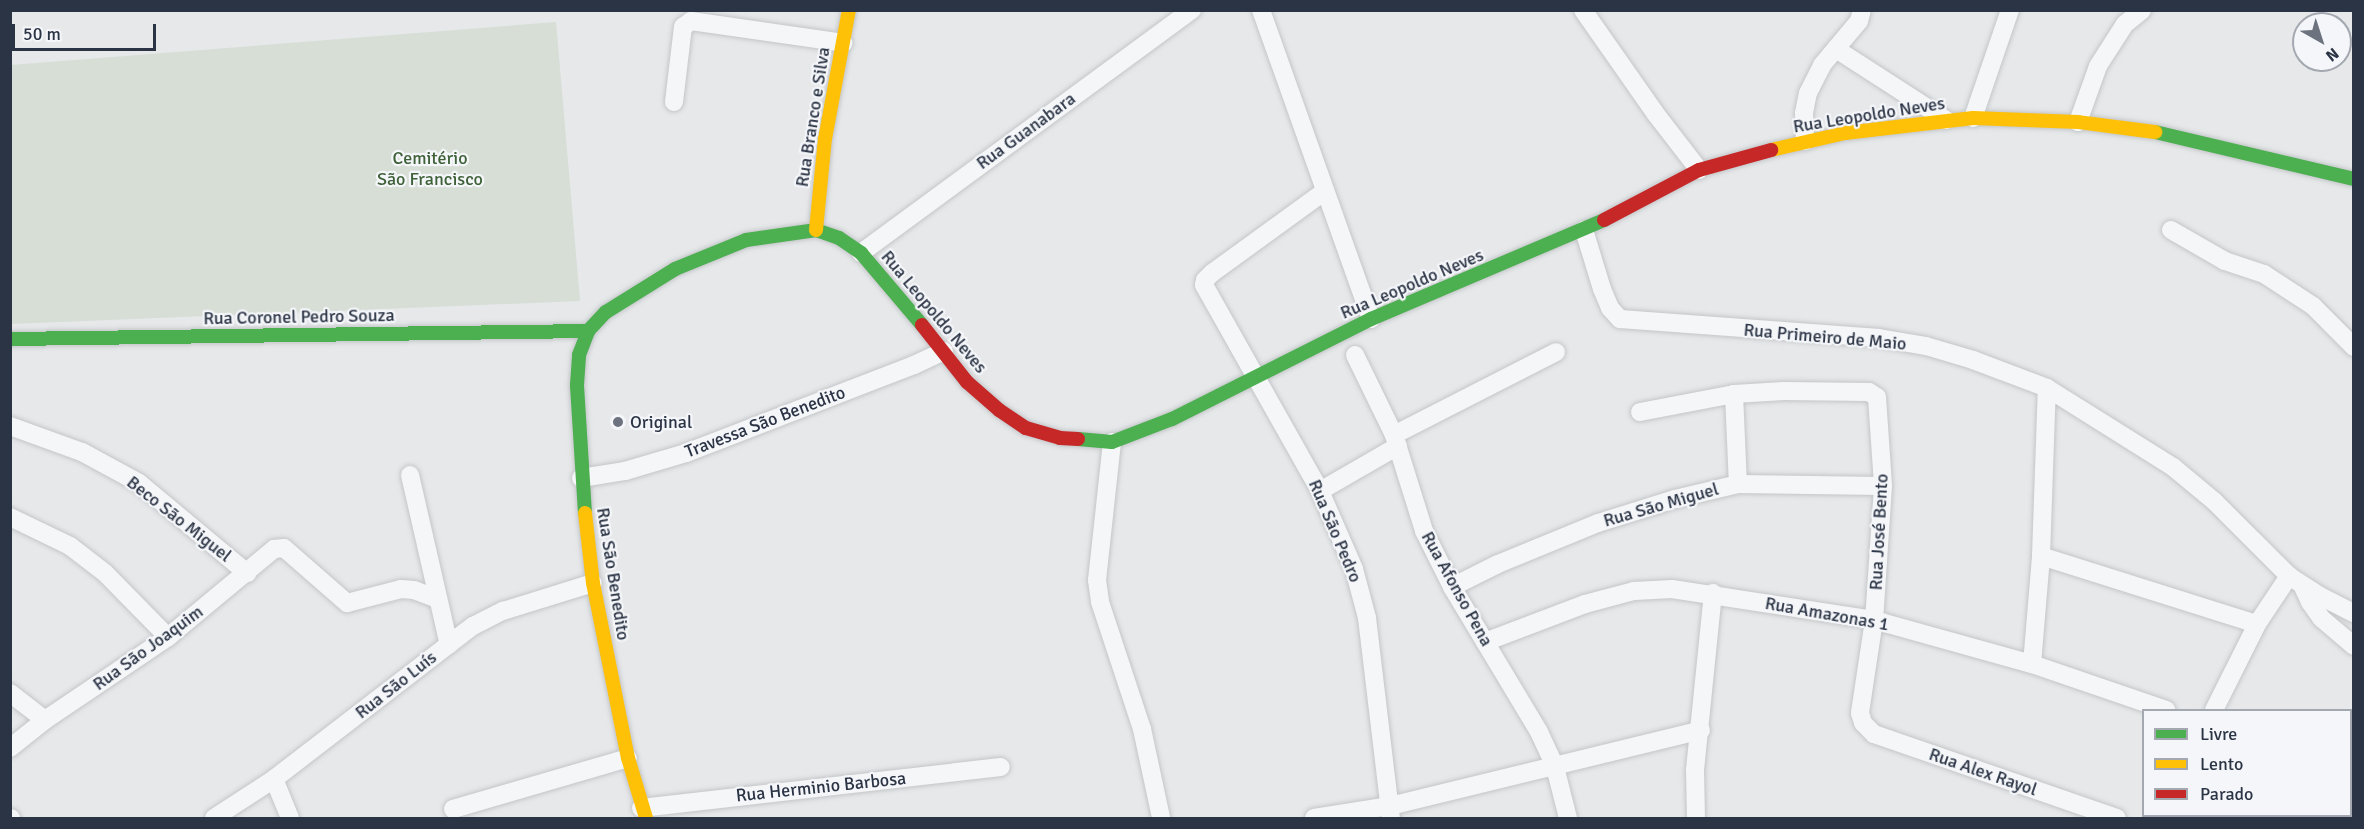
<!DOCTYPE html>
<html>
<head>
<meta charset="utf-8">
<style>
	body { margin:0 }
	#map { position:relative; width:2364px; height:829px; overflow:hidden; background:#e6e8ea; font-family:Signika,sans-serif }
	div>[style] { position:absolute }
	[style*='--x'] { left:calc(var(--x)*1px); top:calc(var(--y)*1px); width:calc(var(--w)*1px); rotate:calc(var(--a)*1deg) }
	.green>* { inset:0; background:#d6ded6 }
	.roads { filter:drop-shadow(0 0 2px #c4c6c8) drop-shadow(0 0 2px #c4c6c8) }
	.street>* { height:18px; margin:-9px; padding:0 9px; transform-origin:9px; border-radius:9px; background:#f5f6f7 }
	.fast>* { height:14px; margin:-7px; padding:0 7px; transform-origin:7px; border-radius:7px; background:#4caf50 }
	.slow>* { height:14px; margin:-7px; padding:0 7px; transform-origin:7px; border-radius:7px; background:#ffc107 }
	.jam>* { height:14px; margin:-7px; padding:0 7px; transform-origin:7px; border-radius:7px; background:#c62828 }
	.dots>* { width:16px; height:16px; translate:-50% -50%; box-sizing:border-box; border:3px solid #f4f6f9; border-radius:50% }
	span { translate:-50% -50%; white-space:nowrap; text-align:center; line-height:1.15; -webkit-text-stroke:4.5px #f4f6f9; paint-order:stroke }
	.street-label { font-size:18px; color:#2b3445 }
	.park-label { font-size:18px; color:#3f6138 }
	.poi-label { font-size:18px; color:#2b3445 }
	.left { translate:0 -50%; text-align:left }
	.frame { position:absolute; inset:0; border:12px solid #2b3445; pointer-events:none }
	.legend { position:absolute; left:2142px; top:709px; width:210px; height:108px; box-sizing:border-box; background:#f4f6f9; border:2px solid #a4a8b1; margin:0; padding:8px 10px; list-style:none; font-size:18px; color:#2b3445 }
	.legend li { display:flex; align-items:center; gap:12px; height:30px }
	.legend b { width:30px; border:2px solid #a4a8b1 }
	.north { position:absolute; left:2292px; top:12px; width:60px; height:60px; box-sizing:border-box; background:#f4f6f9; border:2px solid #a4a8b1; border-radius:50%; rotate:141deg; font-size:16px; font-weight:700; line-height:24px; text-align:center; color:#2b3445 }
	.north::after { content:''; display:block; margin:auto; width:21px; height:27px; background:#6c737f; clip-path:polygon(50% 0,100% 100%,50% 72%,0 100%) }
	.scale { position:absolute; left:12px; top:24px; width:144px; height:27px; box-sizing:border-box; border:3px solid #2b3445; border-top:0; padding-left:8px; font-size:18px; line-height:21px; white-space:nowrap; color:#2b3445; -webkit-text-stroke:4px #f4f6f9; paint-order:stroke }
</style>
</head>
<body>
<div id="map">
	<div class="green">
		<div style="clip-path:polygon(556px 22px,580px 301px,11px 324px,11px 65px)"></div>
	</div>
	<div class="roads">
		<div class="street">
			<div style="--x:1261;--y:10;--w:328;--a:70.4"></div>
			<div style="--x:1583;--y:10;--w:126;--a:55"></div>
			<div style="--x:1655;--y:113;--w:72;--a:52.3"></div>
			<div style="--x:1836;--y:49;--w:131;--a:32.8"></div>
			<div style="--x:674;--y:102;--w:76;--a:-83.2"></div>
			<div style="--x:683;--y:27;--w:10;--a:-37"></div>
			<div style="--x:691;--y:21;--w:154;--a:8.2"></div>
			<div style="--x:1973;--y:118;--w:114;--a:-71.1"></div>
			<div style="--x:2078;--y:122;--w:59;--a:-70.3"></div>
			<div style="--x:2098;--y:66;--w:50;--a:-57.3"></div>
			<div style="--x:2125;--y:24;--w:22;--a:-39"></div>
			<div style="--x:1805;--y:141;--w:28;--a:-92"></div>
			<div style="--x:1804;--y:113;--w:20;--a:-79"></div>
			<div style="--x:1808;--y:93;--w:31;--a:-63"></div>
			<div style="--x:1822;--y:65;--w:57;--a:-49.9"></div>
			<div style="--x:1859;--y:21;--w:11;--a:-75"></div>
			<div style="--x:1325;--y:191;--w:140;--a:144"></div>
			<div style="--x:1212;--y:273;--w:10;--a:135"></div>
			<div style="--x:1205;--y:280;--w:5;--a:101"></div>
			<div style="--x:1204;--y:285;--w:236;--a:60.6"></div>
			<div style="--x:1320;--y:491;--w:85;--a:66.4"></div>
			<div style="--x:1354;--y:569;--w:51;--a:75.1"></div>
			<div style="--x:1367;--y:618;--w:201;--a:83.2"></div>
			<div style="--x:1584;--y:230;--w:62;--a:73"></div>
			<div style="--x:1602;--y:289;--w:21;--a:67"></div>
			<div style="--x:1610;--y:308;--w:15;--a:48"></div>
			<div style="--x:1620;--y:319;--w:260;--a:4.2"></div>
			<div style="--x:1879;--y:338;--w:48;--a:9.7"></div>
			<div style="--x:1926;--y:346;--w:49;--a:16.6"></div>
			<div style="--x:1973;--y:360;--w:79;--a:20.7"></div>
			<div style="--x:2047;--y:388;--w:149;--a:32.1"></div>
			<div style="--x:2173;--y:467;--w:53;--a:39.7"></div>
			<div style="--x:2214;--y:501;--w:106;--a:45"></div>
			<div style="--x:2289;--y:576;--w:37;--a:33"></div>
			<div style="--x:2320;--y:596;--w:38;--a:27"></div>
			<div style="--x:2171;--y:230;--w:62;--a:29.9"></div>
			<div style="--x:2225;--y:261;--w:41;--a:18.4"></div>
			<div style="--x:2264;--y:274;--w:59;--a:33.1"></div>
			<div style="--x:2313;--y:306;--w:58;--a:45"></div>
			<div style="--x:861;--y:253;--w:411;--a:-36.3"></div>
			<div style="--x:1355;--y:355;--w:89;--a:64"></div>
			<div style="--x:1394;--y:435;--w:101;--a:72.6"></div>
			<div style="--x:1424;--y:531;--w:63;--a:63.4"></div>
			<div style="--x:1452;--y:587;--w:169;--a:59"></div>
			<div style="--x:1539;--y:732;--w:38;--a:65"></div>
			<div style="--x:1555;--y:767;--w:53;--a:75.7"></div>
			<div style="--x:1734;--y:394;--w:90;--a:87.5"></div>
			<div style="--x:1640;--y:412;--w:96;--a:-10.8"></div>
			<div style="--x:1734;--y:394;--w:50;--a:-3.4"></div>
			<div style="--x:1784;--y:391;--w:85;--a:0.7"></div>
			<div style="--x:1869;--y:392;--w:9;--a:32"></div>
			<div style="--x:1877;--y:397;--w:89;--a:86.1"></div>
			<div style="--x:1883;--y:486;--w:134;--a:93.8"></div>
			<div style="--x:1874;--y:620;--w:94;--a:98.6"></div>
			<div style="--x:1860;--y:713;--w:10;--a:73"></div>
			<div style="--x:1863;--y:723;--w:16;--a:45"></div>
			<div style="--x:1874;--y:734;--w:257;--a:19.1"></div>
			<div style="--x:10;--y:426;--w:77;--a:19.9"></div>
			<div style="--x:82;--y:452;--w:65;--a:28.5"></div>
			<div style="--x:139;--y:483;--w:141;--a:39.8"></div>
			<div style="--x:1394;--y:435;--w:182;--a:-27.1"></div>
			<div style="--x:1112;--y:442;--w:139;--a:96.2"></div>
			<div style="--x:1097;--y:580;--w:22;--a:82"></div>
			<div style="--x:1100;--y:602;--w:134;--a:71.7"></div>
			<div style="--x:1142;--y:729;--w:91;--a:77.9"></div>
			<div style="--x:410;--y:475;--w:174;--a:77.1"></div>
			<div style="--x:581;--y:478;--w:45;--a:-9"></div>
			<div style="--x:625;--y:471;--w:64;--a:-16.4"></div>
			<div style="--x:686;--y:453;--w:244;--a:-21.1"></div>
			<div style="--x:914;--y:365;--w:33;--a:-25"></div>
			<div style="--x:1320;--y:491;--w:90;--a:-30"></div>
			<div style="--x:10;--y:517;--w:67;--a:25.8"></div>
			<div style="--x:70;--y:546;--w:44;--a:37.6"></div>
			<div style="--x:105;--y:573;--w:90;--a:45.5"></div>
			<div style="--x:2041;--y:556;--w:226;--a:17.5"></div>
			<div style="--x:1452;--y:587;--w:51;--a:-26.6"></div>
			<div style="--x:1498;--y:564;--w:108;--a:-22.3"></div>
			<div style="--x:1598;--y:523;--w:81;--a:-17.3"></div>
			<div style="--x:1675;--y:499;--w:65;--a:-13.4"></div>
			<div style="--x:1738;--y:484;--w:145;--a:0.8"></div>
			<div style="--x:2303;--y:587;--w:17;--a:65"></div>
			<div style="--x:2310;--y:602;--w:19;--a:55"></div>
			<div style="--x:2321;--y:618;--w:43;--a:40.3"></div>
			<div style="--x:1485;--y:642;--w:107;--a:-20.8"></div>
			<div style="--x:1585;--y:604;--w:51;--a:-14.9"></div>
			<div style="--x:1634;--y:591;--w:38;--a:-3"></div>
			<div style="--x:1672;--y:589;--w:204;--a:8.7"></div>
			<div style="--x:1874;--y:620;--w:164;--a:15.6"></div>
			<div style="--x:2032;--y:664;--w:142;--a:18.9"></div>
			<div style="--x:2032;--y:664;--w:108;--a:-85.2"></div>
			<div style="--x:2041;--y:556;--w:168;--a:-88"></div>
			<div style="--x:10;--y:693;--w:44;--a:37.6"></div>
			<div style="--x:2214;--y:710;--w:96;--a:-63.4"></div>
			<div style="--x:2257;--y:624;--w:58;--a:-56.3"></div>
			<div style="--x:10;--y:748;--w:45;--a:-38.7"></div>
			<div style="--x:45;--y:720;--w:148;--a:-34"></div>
			<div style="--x:168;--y:637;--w:138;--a:-39.7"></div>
			<div style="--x:274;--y:549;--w:10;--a:-6"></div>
			<div style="--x:284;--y:548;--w:84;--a:41.1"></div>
			<div style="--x:347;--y:603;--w:56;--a:-14.5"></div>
			<div style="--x:401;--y:589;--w:13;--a:4"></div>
			<div style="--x:414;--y:590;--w:25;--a:21"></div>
			<div style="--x:2350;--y:777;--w:4;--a:14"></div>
			<div style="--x:274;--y:779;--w:42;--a:67.7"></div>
			<div style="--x:641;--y:808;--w:362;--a:-6.5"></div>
			<div style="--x:453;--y:809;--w:182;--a:-16.2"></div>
			<div style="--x:10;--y:818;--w:1;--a:0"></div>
			<div style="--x:214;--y:818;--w:72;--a:-33"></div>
			<div style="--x:274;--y:779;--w:251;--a:-37.6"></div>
			<div style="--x:473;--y:626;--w:34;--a:-27"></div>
			<div style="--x:503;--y:611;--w:94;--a:-17.3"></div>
			<div style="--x:1314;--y:818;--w:77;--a:-9"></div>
			<div style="--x:1390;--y:806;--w:320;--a:-13.7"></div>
			<div style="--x:1696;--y:818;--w:48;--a:-91.2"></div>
			<div style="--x:1695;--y:770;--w:178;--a:-84.2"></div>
			<div style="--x:2161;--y:818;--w:3;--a:-45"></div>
		</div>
		<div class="fast">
			<div style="--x:2155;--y:132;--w:204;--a:13.3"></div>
			<div style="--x:10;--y:339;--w:578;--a:-0.79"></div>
			<div style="--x:1078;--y:439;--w:34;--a:5"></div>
			<div style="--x:1112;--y:442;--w:64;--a:-21"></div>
			<div style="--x:1172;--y:419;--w:223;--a:-26.7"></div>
			<div style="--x:1371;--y:319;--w:253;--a:-23"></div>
			<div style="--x:585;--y:513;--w:128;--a:-93.6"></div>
			<div style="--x:577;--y:385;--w:30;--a:-86"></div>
			<div style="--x:579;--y:355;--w:26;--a:-69"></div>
			<div style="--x:588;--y:331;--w:26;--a:-47"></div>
			<div style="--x:606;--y:312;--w:81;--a:-31.9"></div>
			<div style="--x:675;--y:269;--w:77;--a:-22.2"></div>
			<div style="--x:746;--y:240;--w:71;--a:-8.1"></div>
			<div style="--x:816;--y:230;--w:24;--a:19"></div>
			<div style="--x:839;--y:238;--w:27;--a:34"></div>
			<div style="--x:861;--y:253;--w:94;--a:49.7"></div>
		</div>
		<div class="slow">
			<div style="--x:1771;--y:150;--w:76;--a:-12.9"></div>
			<div style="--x:1845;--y:133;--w:129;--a:-6.7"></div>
			<div style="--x:1973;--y:118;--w:105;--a:2.2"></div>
			<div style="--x:2078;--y:122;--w:78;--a:7.4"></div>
			<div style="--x:816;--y:230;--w:91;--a:-84.4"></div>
			<div style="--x:825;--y:139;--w:131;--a:-79.5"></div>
			<div style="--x:585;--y:513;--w:70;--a:83.5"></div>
			<div style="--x:593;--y:583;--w:178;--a:78.7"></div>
			<div style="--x:628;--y:758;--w:63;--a:73.3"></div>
		</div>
		<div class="jam">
			<div style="--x:1604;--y:220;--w:107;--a:-27.8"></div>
			<div style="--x:1699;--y:170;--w:75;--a:-15.5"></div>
			<div style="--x:922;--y:325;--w:73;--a:51.7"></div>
			<div style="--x:967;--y:382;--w:43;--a:41.2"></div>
			<div style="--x:999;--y:410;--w:32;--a:34"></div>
			<div style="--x:1026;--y:428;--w:35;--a:16"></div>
			<div style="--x:1060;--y:438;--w:18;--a:3"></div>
		</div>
	</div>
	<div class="dots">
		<div style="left:618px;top:422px;background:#6c737f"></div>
	</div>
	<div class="street-label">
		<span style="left:1869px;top:115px;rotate:-9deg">Rua Leopoldo Neves</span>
		<span style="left:813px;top:117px;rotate:-81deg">Rua Branco e Silva</span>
		<span style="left:1026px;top:131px;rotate:-36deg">Rua Guanabara</span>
		<span style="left:1412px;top:284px;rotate:-23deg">Rua Leopoldo Neves</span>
		<span style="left:934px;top:312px;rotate:50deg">Rua Leopoldo Neves</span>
		<span style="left:299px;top:317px;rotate:-1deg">Rua Coronel Pedro Souza</span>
		<span style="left:1825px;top:337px;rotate:5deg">Rua Primeiro de Maio</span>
		<span style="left:765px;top:422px;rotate:-21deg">Travessa São Benedito</span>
		<span style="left:1661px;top:505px;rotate:-16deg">Rua São Miguel</span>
		<span style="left:179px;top:519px;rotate:38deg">Beco São Miguel</span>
		<span style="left:1335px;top:531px;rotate:67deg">Rua São Pedro</span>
		<span style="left:1879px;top:532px;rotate:-87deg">Rua José Bento</span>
		<span style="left:613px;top:574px;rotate:81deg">Rua São Benedito</span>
		<span style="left:1457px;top:589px;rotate:61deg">Rua Afonso Pena</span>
		<span style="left:1827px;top:614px;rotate:10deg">Rua Amazonas 1</span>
		<span style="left:148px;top:648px;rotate:-36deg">Rua São Joaquim</span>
		<span style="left:396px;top:685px;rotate:-38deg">Rua São Luís</span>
		<span style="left:1983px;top:772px;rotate:19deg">Rua Alex Rayol</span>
		<span style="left:821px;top:787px;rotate:-6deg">Rua Herminio Barbosa</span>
	</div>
	<div class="park-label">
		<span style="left:430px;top:169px">Cemitério<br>São Francisco</span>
	</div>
	<div class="poi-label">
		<span class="left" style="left:630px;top:422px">Original</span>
	</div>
	<div class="frame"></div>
	<ul class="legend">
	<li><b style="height:8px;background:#4caf50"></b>Livre</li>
	<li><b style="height:8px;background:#ffc107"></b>Lento</li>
	<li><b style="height:8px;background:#c62828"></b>Parado</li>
	</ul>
	<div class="north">N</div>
	<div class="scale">50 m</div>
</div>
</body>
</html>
